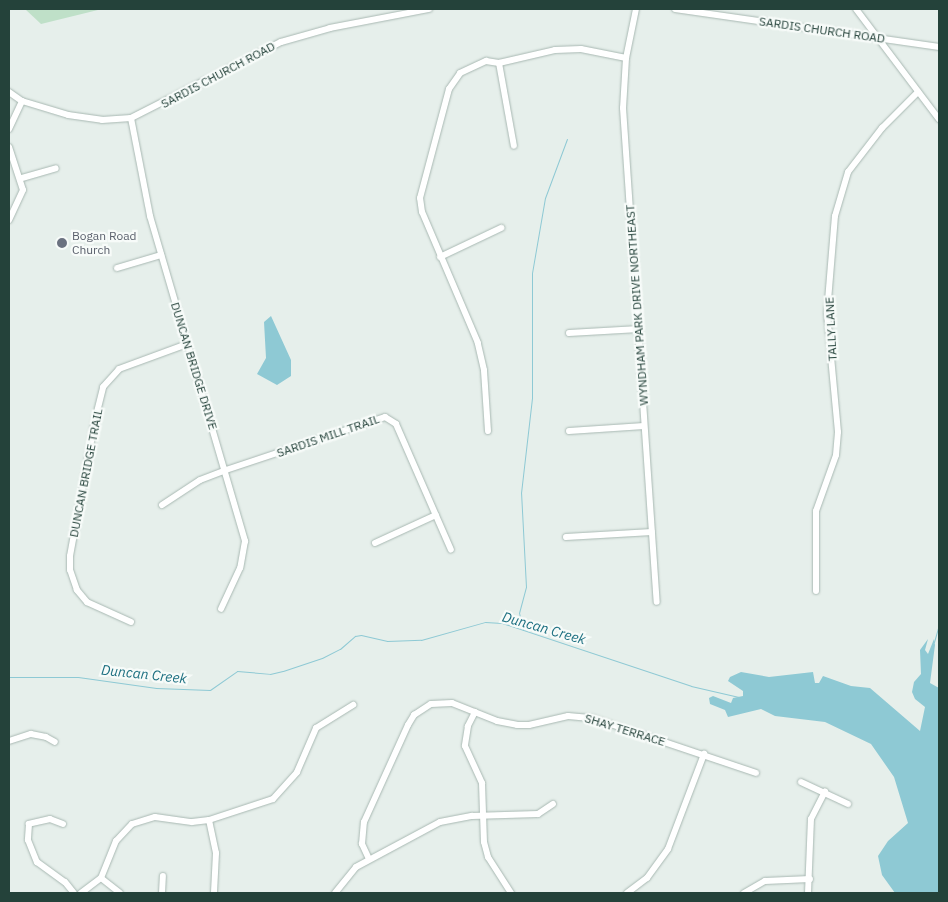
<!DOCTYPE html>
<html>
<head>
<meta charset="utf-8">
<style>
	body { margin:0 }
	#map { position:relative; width:948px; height:902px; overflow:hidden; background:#e6efeb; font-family:"IBM Plex Sans",sans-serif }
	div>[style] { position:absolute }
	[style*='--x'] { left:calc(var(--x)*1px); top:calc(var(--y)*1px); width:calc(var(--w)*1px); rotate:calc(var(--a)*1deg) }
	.green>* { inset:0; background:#bfe0c8 }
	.water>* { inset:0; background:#8ec9d4 }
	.stream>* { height:1px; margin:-0.5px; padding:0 0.5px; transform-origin:0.5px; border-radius:0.5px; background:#8ec9d4 }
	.roads { filter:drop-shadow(0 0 1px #a8b8b2) drop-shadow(0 0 1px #a8b8b2) }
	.minor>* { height:6px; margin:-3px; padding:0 3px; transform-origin:3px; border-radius:3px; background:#fff }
	.dots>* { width:14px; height:14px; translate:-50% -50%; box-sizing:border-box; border:2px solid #f7fbf9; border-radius:50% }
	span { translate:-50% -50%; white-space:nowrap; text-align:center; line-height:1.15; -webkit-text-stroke:4.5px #f7fbf9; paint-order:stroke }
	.street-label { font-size:12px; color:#24423a }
	.worship-label { font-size:12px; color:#5b616d }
	.left { translate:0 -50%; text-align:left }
	.water-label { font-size:14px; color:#1c6f80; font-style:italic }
	.frame { position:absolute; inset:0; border:10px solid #24423a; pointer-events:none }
</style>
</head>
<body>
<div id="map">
	<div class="green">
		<div style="clip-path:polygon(25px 9px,102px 9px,41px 24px)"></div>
	</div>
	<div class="water">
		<div style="clip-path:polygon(271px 316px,291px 360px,291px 376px,277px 385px,257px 374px,266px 358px,264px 322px)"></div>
		<div style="clip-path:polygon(928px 639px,925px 650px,928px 654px,934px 639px,935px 645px,930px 683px,939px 688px,939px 893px,895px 893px,882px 875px,878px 856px,888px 841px,908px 823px,894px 777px,871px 744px,825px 722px,775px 716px,761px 709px,728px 717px,725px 710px,710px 704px,709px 698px,713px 696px,731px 703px,733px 698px,743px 696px,743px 691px,728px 681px,730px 677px,741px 672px,769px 677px,813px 672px,815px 683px,819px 683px,823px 676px,851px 686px,870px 688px,920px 731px,925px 707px,915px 699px,912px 692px,914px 682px,921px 674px,920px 650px)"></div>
	</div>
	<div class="stream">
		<div style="--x:523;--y:630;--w:17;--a:-103"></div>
		<div style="--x:519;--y:613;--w:27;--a:-75"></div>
		<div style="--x:526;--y:587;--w:94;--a:-93"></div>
		<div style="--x:521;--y:493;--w:96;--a:-83.4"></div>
		<div style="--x:532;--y:398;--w:125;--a:-90"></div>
		<div style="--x:532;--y:273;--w:76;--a:-80.2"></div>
		<div style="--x:545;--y:198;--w:63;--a:-69.6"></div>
		<div style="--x:934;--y:642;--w:19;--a:-74"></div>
		<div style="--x:9;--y:677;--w:69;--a:0"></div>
		<div style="--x:78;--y:677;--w:79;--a:8"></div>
		<div style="--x:156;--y:688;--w:54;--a:2.1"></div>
		<div style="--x:210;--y:690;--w:33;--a:-35"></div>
		<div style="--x:237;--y:671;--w:33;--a:5"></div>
		<div style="--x:270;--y:674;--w:13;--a:-13"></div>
		<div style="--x:283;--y:671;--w:41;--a:-18.4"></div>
		<div style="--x:322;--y:658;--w:20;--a:-27"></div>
		<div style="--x:340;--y:649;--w:20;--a:-41"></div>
		<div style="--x:355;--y:636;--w:6;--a:-9"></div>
		<div style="--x:361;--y:635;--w:27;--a:13"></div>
		<div style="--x:387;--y:641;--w:34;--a:-2"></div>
		<div style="--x:421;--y:640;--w:66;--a:-15.7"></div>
		<div style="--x:485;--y:622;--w:17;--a:3"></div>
		<div style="--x:502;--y:623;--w:199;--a:18.4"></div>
		<div style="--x:691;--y:686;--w:49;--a:12.9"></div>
	</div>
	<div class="roads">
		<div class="minor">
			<div style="--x:636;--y:9;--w:50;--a:101.5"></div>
			<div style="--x:626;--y:58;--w:50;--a:93.4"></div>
			<div style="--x:623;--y:108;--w:495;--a:86.1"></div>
			<div style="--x:675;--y:9;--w:267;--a:8.2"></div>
			<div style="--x:856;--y:9;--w:138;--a:53"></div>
			<div style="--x:499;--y:63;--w:84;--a:79.8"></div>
			<div style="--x:9;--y:92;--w:16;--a:35"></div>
			<div style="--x:22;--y:101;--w:48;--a:16.9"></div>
			<div style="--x:68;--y:115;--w:34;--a:8"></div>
			<div style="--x:102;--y:120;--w:29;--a:-4"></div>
			<div style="--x:131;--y:118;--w:168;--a:-26.9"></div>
			<div style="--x:281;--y:42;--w:51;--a:-15.9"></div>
			<div style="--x:330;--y:28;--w:101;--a:-10.9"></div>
			<div style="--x:131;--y:118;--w:100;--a:79"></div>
			<div style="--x:150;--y:216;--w:339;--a:73.7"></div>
			<div style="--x:245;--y:541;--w:27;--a:100"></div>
			<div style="--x:240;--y:568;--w:45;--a:114.9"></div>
			<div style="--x:9;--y:129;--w:31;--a:-65"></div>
			<div style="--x:9;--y:147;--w:45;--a:72"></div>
			<div style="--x:23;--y:190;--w:33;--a:115"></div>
			<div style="--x:22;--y:178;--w:35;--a:-16"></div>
			<div style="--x:440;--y:257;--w:68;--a:-25.4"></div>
			<div style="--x:117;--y:268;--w:46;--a:-16.5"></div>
			<div style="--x:569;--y:333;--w:70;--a:-3.3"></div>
			<div style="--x:488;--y:431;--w:61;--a:-93.8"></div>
			<div style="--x:484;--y:370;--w:28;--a:-103"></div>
			<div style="--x:478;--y:343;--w:142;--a:-113.1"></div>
			<div style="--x:422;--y:212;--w:14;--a:-98"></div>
			<div style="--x:420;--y:198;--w:113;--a:-75.1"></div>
			<div style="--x:449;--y:89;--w:19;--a:-55"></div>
			<div style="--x:460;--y:73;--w:29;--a:-25"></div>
			<div style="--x:486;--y:61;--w:13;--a:9"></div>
			<div style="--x:499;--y:63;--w:57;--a:-13.1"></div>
			<div style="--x:555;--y:50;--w:26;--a:-2"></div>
			<div style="--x:581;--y:49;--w:46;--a:11.3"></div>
			<div style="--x:569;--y:431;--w:75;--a:-3.8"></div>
			<div style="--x:162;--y:505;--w:45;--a:-33.3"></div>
			<div style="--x:200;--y:480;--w:28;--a:-21"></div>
			<div style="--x:226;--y:470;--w:168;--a:-18.4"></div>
			<div style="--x:385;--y:417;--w:13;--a:32"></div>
			<div style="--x:396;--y:424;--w:137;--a:66.4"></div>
			<div style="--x:566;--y:537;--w:86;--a:-3.3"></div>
			<div style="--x:375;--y:543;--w:67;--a:-24.7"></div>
			<div style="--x:816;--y:591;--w:80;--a:-90"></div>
			<div style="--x:816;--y:511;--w:59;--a:-70.3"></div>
			<div style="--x:836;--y:455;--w:23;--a:-85"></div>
			<div style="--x:838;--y:432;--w:120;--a:-95.3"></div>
			<div style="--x:827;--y:313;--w:97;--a:-85.3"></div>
			<div style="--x:835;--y:216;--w:46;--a:-73.5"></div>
			<div style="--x:848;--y:172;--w:56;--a:-52.3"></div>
			<div style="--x:882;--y:128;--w:51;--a:-45"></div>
			<div style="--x:131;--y:622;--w:48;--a:-155.6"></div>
			<div style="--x:87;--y:602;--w:16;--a:-130"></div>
			<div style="--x:77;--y:590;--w:21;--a:-109"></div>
			<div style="--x:70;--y:570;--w:14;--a:-90"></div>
			<div style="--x:70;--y:556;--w:138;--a:-79.6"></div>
			<div style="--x:95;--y:420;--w:34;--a:-76"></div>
			<div style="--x:103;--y:387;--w:24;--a:-48"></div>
			<div style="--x:119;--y:369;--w:72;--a:-20.2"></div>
			<div style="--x:475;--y:712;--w:16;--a:117"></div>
			<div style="--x:468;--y:726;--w:20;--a:99"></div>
			<div style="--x:465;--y:746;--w:41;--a:65.3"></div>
			<div style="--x:482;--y:783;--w:59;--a:88.1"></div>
			<div style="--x:484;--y:842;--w:16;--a:75"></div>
			<div style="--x:488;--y:857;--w:43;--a:57.4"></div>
			<div style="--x:9;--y:741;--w:23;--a:-18"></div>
			<div style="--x:31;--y:734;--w:15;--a:11"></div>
			<div style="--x:46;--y:737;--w:10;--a:29"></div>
			<div style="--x:801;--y:782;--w:52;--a:25.1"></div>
			<div style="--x:209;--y:820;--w:34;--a:78"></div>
			<div style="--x:216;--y:853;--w:40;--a:92.9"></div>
			<div style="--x:63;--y:824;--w:14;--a:-159"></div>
			<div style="--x:50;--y:819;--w:22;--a:167"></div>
			<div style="--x:29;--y:824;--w:16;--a:94"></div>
			<div style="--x:28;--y:840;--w:24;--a:68"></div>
			<div style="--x:37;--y:862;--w:34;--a:36"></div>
			<div style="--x:65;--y:882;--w:14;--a:51"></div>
			<div style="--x:369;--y:859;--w:17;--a:-115"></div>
			<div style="--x:362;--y:844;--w:22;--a:-85"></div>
			<div style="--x:364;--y:822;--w:107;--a:-65.6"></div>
			<div style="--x:408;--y:725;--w:12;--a:-59"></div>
			<div style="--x:414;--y:715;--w:20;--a:-33"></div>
			<div style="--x:431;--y:704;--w:21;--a:-3"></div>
			<div style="--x:452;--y:703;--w:48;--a:21.8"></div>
			<div style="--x:497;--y:721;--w:20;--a:11"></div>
			<div style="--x:517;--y:725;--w:12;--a:0"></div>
			<div style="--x:529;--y:725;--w:40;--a:-13"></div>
			<div style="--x:568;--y:716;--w:25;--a:5"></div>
			<div style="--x:593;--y:718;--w:172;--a:18.6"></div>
			<div style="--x:101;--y:878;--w:24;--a:38"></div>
			<div style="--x:81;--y:893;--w:25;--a:-37"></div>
			<div style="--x:101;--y:878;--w:40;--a:-68"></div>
			<div style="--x:116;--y:841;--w:23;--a:-47"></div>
			<div style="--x:132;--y:824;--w:24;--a:-17"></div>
			<div style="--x:155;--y:817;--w:37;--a:8"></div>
			<div style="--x:192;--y:822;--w:17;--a:-7"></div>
			<div style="--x:209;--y:820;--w:67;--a:-18.2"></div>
			<div style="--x:273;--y:799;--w:36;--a:-48"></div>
			<div style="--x:297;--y:772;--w:48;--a:-66.6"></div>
			<div style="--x:316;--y:728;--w:44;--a:-31.9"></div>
			<div style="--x:162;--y:893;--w:17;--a:-87"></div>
			<div style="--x:335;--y:893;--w:33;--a:-51"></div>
			<div style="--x:356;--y:867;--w:95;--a:-28.2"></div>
			<div style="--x:440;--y:822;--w:33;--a:-11"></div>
			<div style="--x:472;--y:816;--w:66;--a:-1.7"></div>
			<div style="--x:538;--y:814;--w:18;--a:-34"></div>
			<div style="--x:627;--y:893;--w:25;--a:-37"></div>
			<div style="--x:647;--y:878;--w:36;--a:-54"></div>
			<div style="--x:668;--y:849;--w:102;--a:-69.2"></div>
			<div style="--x:744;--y:893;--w:24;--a:-30"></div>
			<div style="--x:765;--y:881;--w:45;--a:-2.5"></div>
			<div style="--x:808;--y:893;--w:74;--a:-87.7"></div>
			<div style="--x:811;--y:819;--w:31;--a:-63"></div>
		</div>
	</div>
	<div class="dots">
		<div style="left:62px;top:243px;background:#6b7280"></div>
	</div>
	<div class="street-label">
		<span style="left:822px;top:30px;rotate:8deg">SARDIS CHURCH ROAD</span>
		<span style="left:218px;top:75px;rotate:-28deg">SARDIS CHURCH ROAD</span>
		<span style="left:637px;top:305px;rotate:-94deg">WYNDHAM PARK DRIVE NORTHEAST</span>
		<span style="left:831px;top:329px;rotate:-93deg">TALLY LANE</span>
		<span style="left:194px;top:366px;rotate:73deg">DUNCAN BRIDGE DRIVE</span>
		<span style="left:328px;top:436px;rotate:-19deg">SARDIS MILL TRAIL</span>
		<span style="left:86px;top:473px;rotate:-79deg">DUNCAN BRIDGE TRAIL</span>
		<span style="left:625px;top:730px;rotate:17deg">SHAY TERRACE</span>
	</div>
	<div class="worship-label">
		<span class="left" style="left:72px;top:243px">Bogan Road<br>Church</span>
	</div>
	<div class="water-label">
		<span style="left:544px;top:628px;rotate:16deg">Duncan Creek</span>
		<span style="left:144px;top:674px;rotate:6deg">Duncan Creek</span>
	</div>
	<div class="frame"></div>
</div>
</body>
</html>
